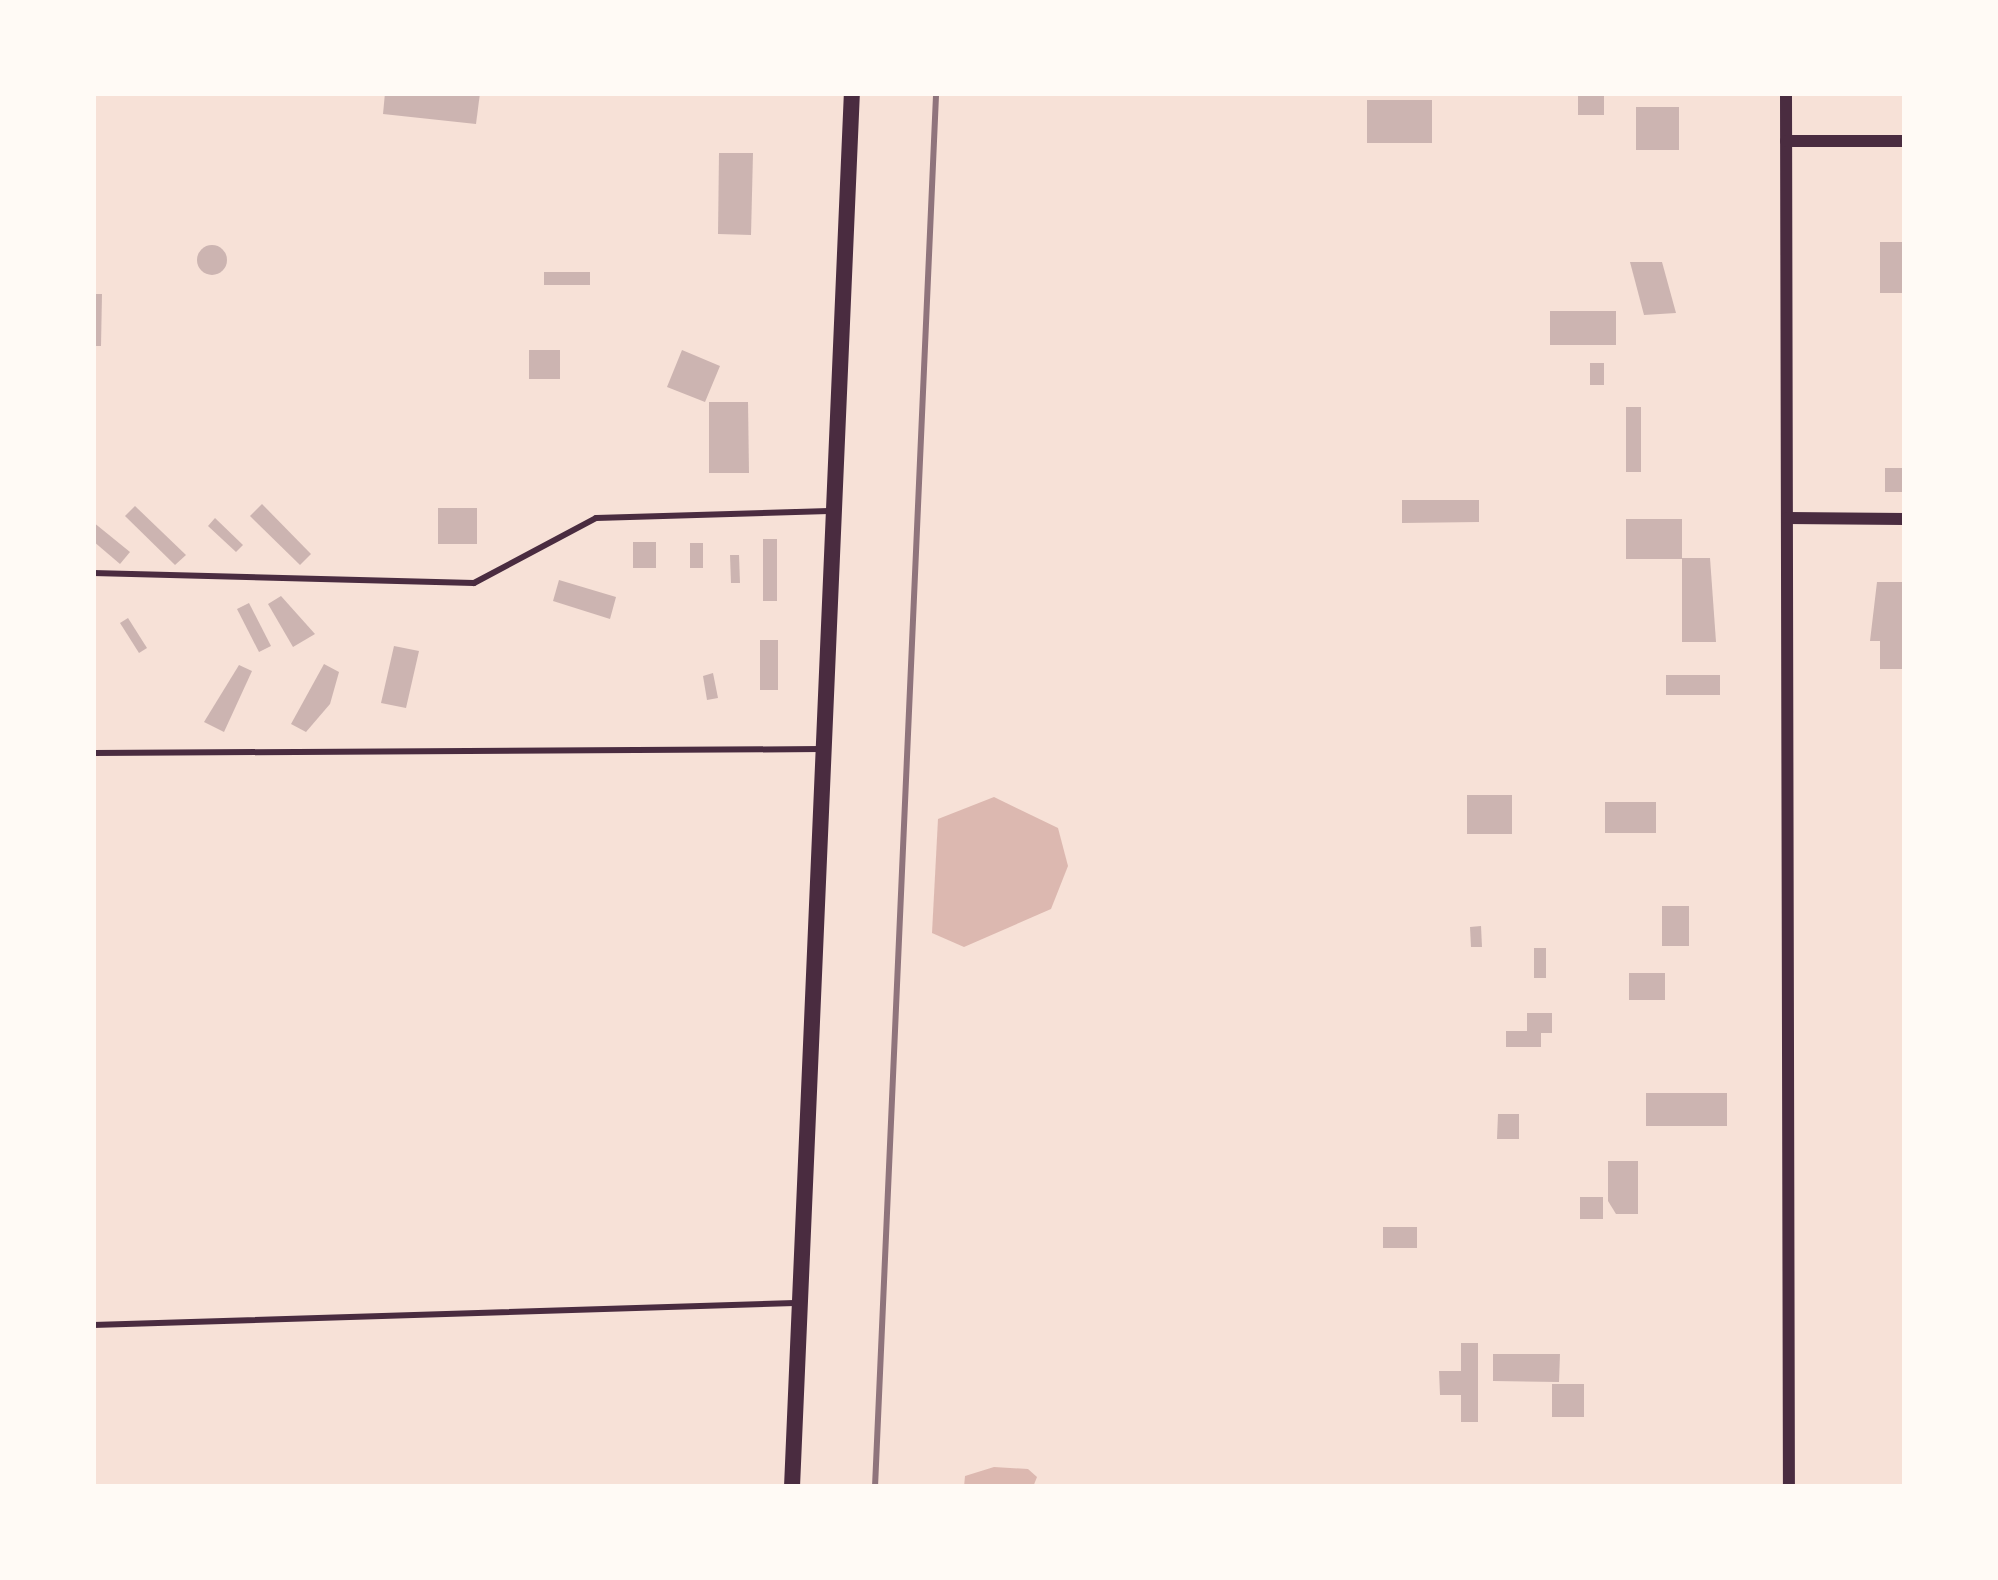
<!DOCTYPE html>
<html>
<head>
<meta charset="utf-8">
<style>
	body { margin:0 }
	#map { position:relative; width:1998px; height:1580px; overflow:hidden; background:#f7e1d7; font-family:Roboto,sans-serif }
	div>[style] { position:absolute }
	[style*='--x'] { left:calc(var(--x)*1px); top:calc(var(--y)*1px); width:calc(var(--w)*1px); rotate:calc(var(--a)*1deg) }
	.water>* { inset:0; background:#dcb8b0 }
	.building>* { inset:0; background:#ccb4b1 }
	.round { border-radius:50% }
	.service>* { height:6px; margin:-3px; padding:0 3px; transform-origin:3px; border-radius:3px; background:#4a2c40 }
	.minor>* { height:12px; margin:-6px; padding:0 6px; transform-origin:6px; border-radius:6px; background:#4a2c40 }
	.tertiary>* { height:16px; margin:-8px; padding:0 8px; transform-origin:8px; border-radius:8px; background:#4a2c40 }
	.rail>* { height:6px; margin:-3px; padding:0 3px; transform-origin:3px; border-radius:3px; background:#8f747c }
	span { translate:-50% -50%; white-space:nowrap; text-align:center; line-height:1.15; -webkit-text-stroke:12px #fffaf5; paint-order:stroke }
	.frame { position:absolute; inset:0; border:96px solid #fffaf5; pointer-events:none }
</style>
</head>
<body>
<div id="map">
	<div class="water">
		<div style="clip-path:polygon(994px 797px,1058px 828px,1068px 866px,1051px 909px,964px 947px,932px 933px,938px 819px)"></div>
		<div style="clip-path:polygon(994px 1467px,1028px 1469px,1037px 1477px,1033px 1487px,964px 1487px,965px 1476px)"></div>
	</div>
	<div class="building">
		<div style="clip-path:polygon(385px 93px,480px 93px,476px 124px,383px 114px)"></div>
		<div style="clip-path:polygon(1578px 93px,1604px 93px,1604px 115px,1578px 115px)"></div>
		<div style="clip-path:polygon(1367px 100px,1432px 100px,1432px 143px,1367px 143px)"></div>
		<div style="clip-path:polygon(1636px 107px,1679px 107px,1679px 150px,1636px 150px)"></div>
		<div style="clip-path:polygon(719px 153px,753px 153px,751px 235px,718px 234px)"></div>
		<div style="clip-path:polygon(1880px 242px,1905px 242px,1905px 293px,1880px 293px)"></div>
		<div class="round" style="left:197px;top:245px;width:30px;height:30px"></div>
		<div style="clip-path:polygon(1630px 262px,1662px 262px,1676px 313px,1644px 315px)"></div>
		<div style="clip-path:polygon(544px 272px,590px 272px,590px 285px,544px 285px)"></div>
		<div style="clip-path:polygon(93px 294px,102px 294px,101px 346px,93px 346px)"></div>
		<div style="clip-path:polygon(1550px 311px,1616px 311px,1616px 345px,1550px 345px)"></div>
		<div style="clip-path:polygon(529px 350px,560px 350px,560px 379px,529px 379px)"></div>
		<div style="clip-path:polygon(682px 350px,720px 366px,705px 402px,667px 387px)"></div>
		<div style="clip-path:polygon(1590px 363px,1604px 363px,1604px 385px,1590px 385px)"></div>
		<div style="clip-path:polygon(709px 402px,748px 402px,749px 473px,709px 473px)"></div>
		<div style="clip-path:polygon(1626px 407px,1641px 407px,1641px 472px,1626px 472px)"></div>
		<div style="clip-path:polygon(1885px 468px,1905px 468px,1905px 492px,1885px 492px)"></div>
		<div style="clip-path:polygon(1402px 500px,1479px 500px,1479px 522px,1402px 523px)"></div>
		<div style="clip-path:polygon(262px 504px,311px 554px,300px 565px,250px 516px)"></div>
		<div style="clip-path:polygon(135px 506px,186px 555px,175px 565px,125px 516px)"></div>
		<div style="clip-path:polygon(438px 508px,477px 508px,477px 544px,438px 544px)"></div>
		<div style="clip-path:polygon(215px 518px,243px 545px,236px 552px,208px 526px)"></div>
		<div style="clip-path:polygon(1626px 519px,1682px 519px,1682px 559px,1626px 559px)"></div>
		<div style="clip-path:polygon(93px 522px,130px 552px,120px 564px,93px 541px)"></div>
		<div style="clip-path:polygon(763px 539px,777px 539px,777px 601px,763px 601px)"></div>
		<div style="clip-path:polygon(633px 542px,656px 542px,656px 568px,633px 568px)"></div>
		<div style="clip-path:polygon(690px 543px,703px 543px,703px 568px,690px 568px)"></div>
		<div style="clip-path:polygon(730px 555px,739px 555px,740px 583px,731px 583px)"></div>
		<div style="clip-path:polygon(1682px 558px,1710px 558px,1716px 642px,1682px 642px)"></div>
		<div style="clip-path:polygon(559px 580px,616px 597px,610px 619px,553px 601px)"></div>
		<div style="clip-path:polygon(1877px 582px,1905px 582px,1902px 669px,1880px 669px,1880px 641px,1870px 641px)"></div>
		<div style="clip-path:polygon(281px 596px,315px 634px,293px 647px,268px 604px)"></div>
		<div style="clip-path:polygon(249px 603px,271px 646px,259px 652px,237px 609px)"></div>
		<div style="clip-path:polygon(128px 618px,147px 648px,139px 653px,120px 623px)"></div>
		<div style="clip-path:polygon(760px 640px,778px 640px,778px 690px,760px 690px)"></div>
		<div style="clip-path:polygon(394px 646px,419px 651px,406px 708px,381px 703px)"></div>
		<div style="clip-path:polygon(324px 664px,339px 672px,330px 704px,306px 732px,291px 724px)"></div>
		<div style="clip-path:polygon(239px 665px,252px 671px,224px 732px,204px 722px)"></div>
		<div style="clip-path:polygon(713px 673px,718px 698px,707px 700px,703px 676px)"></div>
		<div style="clip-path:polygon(1666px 675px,1720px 675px,1720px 695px,1666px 695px)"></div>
		<div style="clip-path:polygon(1467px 795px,1512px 795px,1512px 834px,1467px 834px)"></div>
		<div style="clip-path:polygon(1605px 802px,1656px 802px,1656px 833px,1605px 833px)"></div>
		<div style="clip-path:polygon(1662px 906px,1689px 906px,1689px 946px,1662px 946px)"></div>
		<div style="clip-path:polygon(1481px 926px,1482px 947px,1471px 947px,1470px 927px)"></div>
		<div style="clip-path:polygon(1534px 948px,1546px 948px,1546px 978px,1534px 978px)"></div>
		<div style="clip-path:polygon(1629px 973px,1665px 973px,1665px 1000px,1629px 1000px)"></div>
		<div style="clip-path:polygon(1527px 1013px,1552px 1013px,1552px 1033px,1541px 1033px,1541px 1047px,1506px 1047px,1506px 1031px,1527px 1031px)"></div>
		<div style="clip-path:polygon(1646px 1093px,1727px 1093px,1727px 1126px,1646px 1126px)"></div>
		<div style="clip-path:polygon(1498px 1114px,1519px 1114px,1519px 1139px,1497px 1139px)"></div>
		<div style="clip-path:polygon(1608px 1161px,1638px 1161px,1638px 1214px,1616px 1214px,1608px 1201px)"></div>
		<div style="clip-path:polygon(1580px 1197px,1603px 1197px,1603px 1219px,1580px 1219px)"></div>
		<div style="clip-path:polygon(1383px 1227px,1417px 1227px,1417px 1248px,1383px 1248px)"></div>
		<div style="clip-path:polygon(1461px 1343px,1478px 1343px,1478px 1422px,1461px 1422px,1461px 1395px,1440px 1395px,1439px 1371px,1461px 1371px)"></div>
		<div style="clip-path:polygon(1493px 1354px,1560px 1354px,1559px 1382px,1493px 1381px)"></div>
		<div style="clip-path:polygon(1552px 1384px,1584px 1384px,1584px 1417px,1552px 1417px)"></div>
	</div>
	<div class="service">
		<div style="--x:93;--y:573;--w:381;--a:1.5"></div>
		<div style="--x:474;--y:583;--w:138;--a:-28"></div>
		<div style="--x:596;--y:518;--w:233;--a:-1.7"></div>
		<div style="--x:93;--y:753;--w:728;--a:-0.31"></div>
		<div style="--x:93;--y:1325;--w:702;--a:-1.8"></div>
	</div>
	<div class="minor">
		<div style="--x:1786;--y:93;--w:1394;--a:89.88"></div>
		<div style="--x:1786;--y:141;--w:119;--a:0"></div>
		<div style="--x:1787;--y:518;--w:118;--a:0.5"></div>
	</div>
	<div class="tertiary">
		<div style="--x:792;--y:1487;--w:1395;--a:-87.54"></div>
	</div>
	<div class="rail">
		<div style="--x:875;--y:1487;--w:1395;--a:-87.49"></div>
	</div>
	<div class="frame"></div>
</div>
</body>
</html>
